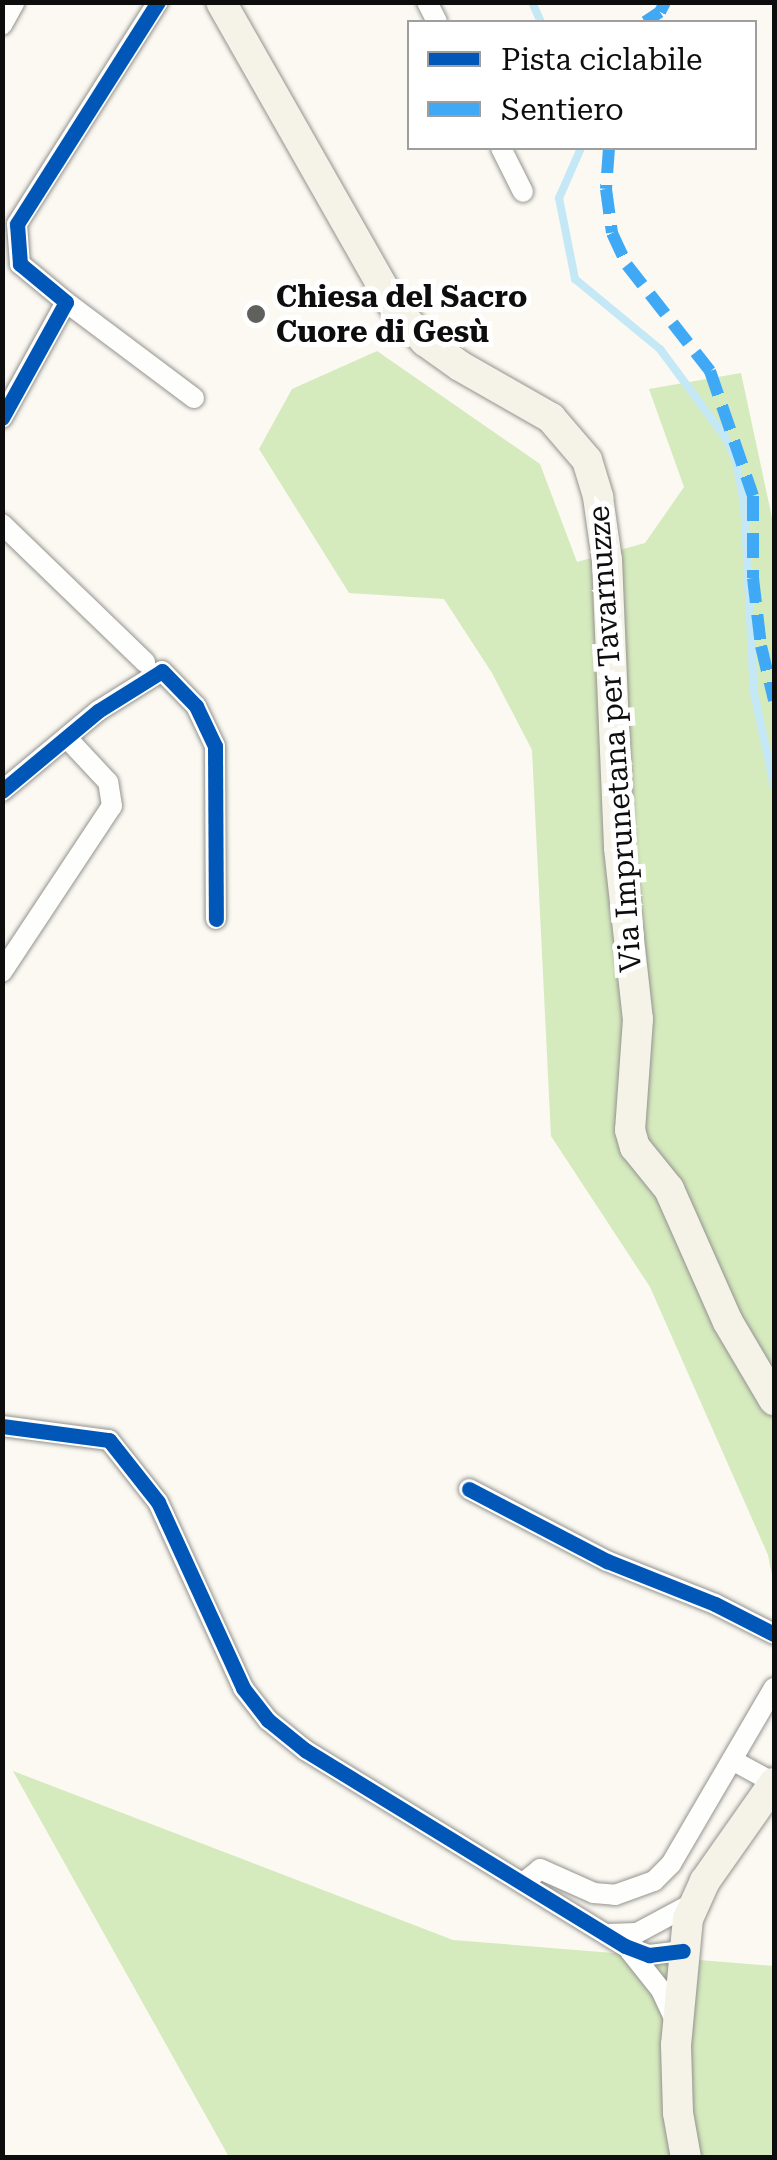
<!DOCTYPE html>
<html>
<head>
<meta charset="utf-8">
<style>
	body { margin:0 }
	#map { position:relative; width:777px; height:2160px; overflow:hidden; background:#fbf9f1; font-family:"Roboto Serif",serif }
	div>[style] { position:absolute }
	[style*='--x'] { left:calc(var(--x)*1px); top:calc(var(--y)*1px); width:calc(var(--w)*1px); rotate:calc(var(--a)*1deg) }
	.forest>* { inset:0; background:#d5eabd }
	.stream>* { height:8px; margin:-4px; padding:0 4px; transform-origin:4px; border-radius:4px; background:#c5e8f7 }
	.roads { filter:drop-shadow(0 0 2px #949390) drop-shadow(0 0 2px #949390) }
	.minor>* { height:20px; margin:-10px; padding:0 10px; transform-origin:10px; border-radius:10px; background:#fefefd }
	.secondary>* { height:30px; margin:-15px; padding:0 15px; transform-origin:15px; border-radius:15px; background:#f5f3e8 }
	.quiet>* { height:12px; margin-top:-6px; transform-origin:0; background:repeating-linear-gradient(90deg,#3fa9f5 0 25px,transparent 0 37px) }
	.cycleway>* { height:15px; margin:-7.5px; padding:0 7.5px; transform-origin:7.5px; border-radius:7.5px; background:#0057b8 }
	.dots>* { width:28px; height:28px; translate:-50% -50%; box-sizing:border-box; border:5px solid #fff; border-radius:50% }
	span { translate:-50% -50%; white-space:nowrap; text-align:center; line-height:1.15; -webkit-text-stroke:10px #fff; paint-order:stroke }
	.poi-label { font-size:30px; color:#0d0d0d; font-weight:700 }
	.left { translate:0 -50%; text-align:left }
	.street-label { font-size:30px; color:#0d0d0d }
	.frame { position:absolute; inset:0; border:5px solid #0d0d0d; pointer-events:none }
	.legend { position:absolute; left:407px; top:20px; width:350px; height:130px; box-sizing:border-box; background:#fff; border:2px solid #9e9e9e; margin:0; padding:12px 18px; list-style:none; font-size:30px; color:#0d0d0d }
	.legend li { display:flex; align-items:center; gap:20px; height:50px }
	.legend b { width:50px; border:2px solid #9e9e9e }
</style>
</head>
<body>
<div id="map">
	<div class="forest">
		<div style="clip-path:polygon(377px 351px,540px 464px,577px 562px,645px 543px,684px 487px,649px 389px,741px 373px,774px 527px,774px 1585px,768px 1555px,650px 1287px,551px 1136px,532px 750px,492px 673px,444px 599px,349px 593px,259px 449px,292px 389px)"></div>
		<div style="clip-path:polygon(13px 1771px,453px 1940px,774px 1966px,774px 2157px,229px 2157px)"></div>
	</div>
	<div class="stream">
		<div style="--x:532;--y:2;--w:22;--a:66"></div>
		<div style="--x:581;--y:148;--w:55;--a:113.7"></div>
		<div style="--x:559;--y:198;--w:83;--a:78.8"></div>
		<div style="--x:575;--y:279;--w:110;--a:39.5"></div>
		<div style="--x:660;--y:349;--w:109;--a:53.5"></div>
		<div style="--x:725;--y:437;--w:26;--a:65"></div>
		<div style="--x:736;--y:461;--w:44;--a:79.5"></div>
		<div style="--x:744;--y:504;--w:189;--a:87"></div>
		<div style="--x:754;--y:693;--w:95;--a:77.9"></div>
	</div>
	<div class="roads">
		<div class="minor">
			<div style="--x:427;--y:2;--w:22;--a:63"></div>
			<div style="--x:2;--y:25;--w:26;--a:-61"></div>
			<div style="--x:501;--y:148;--w:49;--a:63.4"></div>
			<div style="--x:66;--y:302;--w:160;--a:36.9"></div>
			<div style="--x:2;--y:418;--w:132;--a:-61.1"></div>
			<div style="--x:66;--y:302;--w:60;--a:-140.4"></div>
			<div style="--x:20;--y:264;--w:40;--a:-94.3"></div>
			<div style="--x:17;--y:224;--w:263;--a:-57.6"></div>
			<div style="--x:2;--y:524;--w:199;--a:44"></div>
			<div style="--x:2;--y:791;--w:125;--a:-39.8"></div>
			<div style="--x:98;--y:711;--w:75;--a:-32"></div>
			<div style="--x:162;--y:671;--w:49;--a:45.8"></div>
			<div style="--x:196;--y:706;--w:44;--a:64.6"></div>
			<div style="--x:215;--y:746;--w:173;--a:89.7"></div>
			<div style="--x:2;--y:972;--w:199;--a:-56.5"></div>
			<div style="--x:112;--y:806;--w:24;--a:-99"></div>
			<div style="--x:108;--y:782;--w:60;--a:-133"></div>
			<div style="--x:2;--y:1426;--w:108;--a:7.5"></div>
			<div style="--x:109;--y:1440;--w:79;--a:51.7"></div>
			<div style="--x:158;--y:1502;--w:205;--a:65.4"></div>
			<div style="--x:243;--y:1688;--w:41;--a:52"></div>
			<div style="--x:268;--y:1720;--w:48;--a:39"></div>
			<div style="--x:305;--y:1750;--w:375;--a:31.5"></div>
			<div style="--x:625;--y:1946;--w:26;--a:21"></div>
			<div style="--x:649;--y:1955;--w:34;--a:-7"></div>
			<div style="--x:469;--y:1489;--w:156;--a:27.6"></div>
			<div style="--x:607;--y:1561;--w:116;--a:21.7"></div>
			<div style="--x:715;--y:1604;--w:66;--a:27"></div>
			<div style="--x:732;--y:1760;--w:48;--a:28.7"></div>
			<div style="--x:523;--y:1883;--w:22;--a:-39"></div>
			<div style="--x:540;--y:1869;--w:59;--a:24"></div>
			<div style="--x:594;--y:1893;--w:21;--a:5"></div>
			<div style="--x:615;--y:1895;--w:41;--a:-19.7"></div>
			<div style="--x:654;--y:1881;--w:24;--a:-45"></div>
			<div style="--x:671;--y:1864;--w:204;--a:-59.7"></div>
			<div style="--x:608;--y:1934;--w:29;--a:-2"></div>
			<div style="--x:637;--y:1933;--w:64;--a:-28.2"></div>
			<div style="--x:630;--y:1951;--w:50;--a:51.5"></div>
			<div style="--x:661;--y:1990;--w:35;--a:65"></div>
		</div>
		<div class="secondary">
			<div style="--x:221;--y:2;--w:352;--a:60.4"></div>
			<div style="--x:395;--y:308;--w:45;--a:47.7"></div>
			<div style="--x:425;--y:341;--w:43;--a:35.5"></div>
			<div style="--x:460;--y:366;--w:105;--a:29.7"></div>
			<div style="--x:551;--y:418;--w:55;--a:49.4"></div>
			<div style="--x:587;--y:460;--w:39;--a:73"></div>
			<div style="--x:598;--y:497;--w:64;--a:81.9"></div>
			<div style="--x:607;--y:560;--w:288;--a:87.6"></div>
			<div style="--x:619;--y:848;--w:172;--a:83.7"></div>
			<div style="--x:638;--y:1019;--w:111;--a:94.1"></div>
			<div style="--x:630;--y:1130;--w:18;--a:74"></div>
			<div style="--x:635;--y:1147;--w:54;--a:51"></div>
			<div style="--x:669;--y:1189;--w:145;--a:66.1"></div>
			<div style="--x:728;--y:1322;--w:91;--a:59.5"></div>
			<div style="--x:686;--y:2158;--w:46;--a:-100.1"></div>
			<div style="--x:678;--y:2113;--w:68;--a:-91.7"></div>
			<div style="--x:676;--y:2045;--w:127;--a:-84.6"></div>
			<div style="--x:688;--y:1919;--w:42;--a:-65.9"></div>
			<div style="--x:705;--y:1881;--w:120;--a:-54.9"></div>
		</div>
	</div>
	<div class="quiet">
		<div style="--x:645;--y:22;--w:18;--a:-34"></div>
		<div style="--x:660;--y:12;--w:11;--a:-63"></div>
		<div style="--x:609;--y:148;--w:41;--a:94.2"></div>
		<div style="--x:606;--y:189;--w:44;--a:82.2"></div>
		<div style="--x:612;--y:233;--w:35;--a:65"></div>
		<div style="--x:627;--y:265;--w:135;--a:51.9"></div>
		<div style="--x:710;--y:371;--w:132;--a:71"></div>
		<div style="--x:753;--y:496;--w:82;--a:90"></div>
		<div style="--x:753;--y:578;--w:68;--a:83.3"></div>
		<div style="--x:761;--y:646;--w:56;--a:76.5"></div>
	</div>
	<div class="cycleway">
		<div style="--x:2;--y:418;--w:132;--a:-61.1"></div>
		<div style="--x:66;--y:302;--w:60;--a:-140.4"></div>
		<div style="--x:20;--y:264;--w:40;--a:-94.3"></div>
		<div style="--x:17;--y:224;--w:263;--a:-57.6"></div>
		<div style="--x:2;--y:791;--w:125;--a:-39.8"></div>
		<div style="--x:98;--y:711;--w:75;--a:-32"></div>
		<div style="--x:162;--y:671;--w:49;--a:45.8"></div>
		<div style="--x:196;--y:706;--w:44;--a:64.6"></div>
		<div style="--x:215;--y:746;--w:173;--a:89.7"></div>
		<div style="--x:2;--y:1426;--w:108;--a:7.5"></div>
		<div style="--x:109;--y:1440;--w:79;--a:51.7"></div>
		<div style="--x:158;--y:1502;--w:205;--a:65.4"></div>
		<div style="--x:243;--y:1688;--w:41;--a:52"></div>
		<div style="--x:268;--y:1720;--w:48;--a:39"></div>
		<div style="--x:305;--y:1750;--w:375;--a:31.5"></div>
		<div style="--x:625;--y:1946;--w:26;--a:21"></div>
		<div style="--x:649;--y:1955;--w:34;--a:-7"></div>
		<div style="--x:469;--y:1489;--w:156;--a:27.6"></div>
		<div style="--x:607;--y:1561;--w:116;--a:21.7"></div>
		<div style="--x:715;--y:1604;--w:66;--a:27"></div>
	</div>
	<div class="dots">
		<div style="left:256px;top:314px;background:#60605d"></div>
	</div>
	<div class="poi-label">
		<span class="left" style="left:276px;top:314px">Chiesa del Sacro<br>Cuore di Gesù</span>
	</div>
	<div class="street-label">
		<span style="left:615px;top:739px;rotate:-94deg">Via Imprunetana per Tavarnuzze</span>
	</div>
	<div class="frame"></div>
	<ul class="legend">
	<li><b style="height:12px;background:#0057b8"></b>Pista ciclabile</li>
	<li><b style="height:12px;background:#3fa9f5"></b>Sentiero</li>
	</ul>
</div>
</body>
</html>
